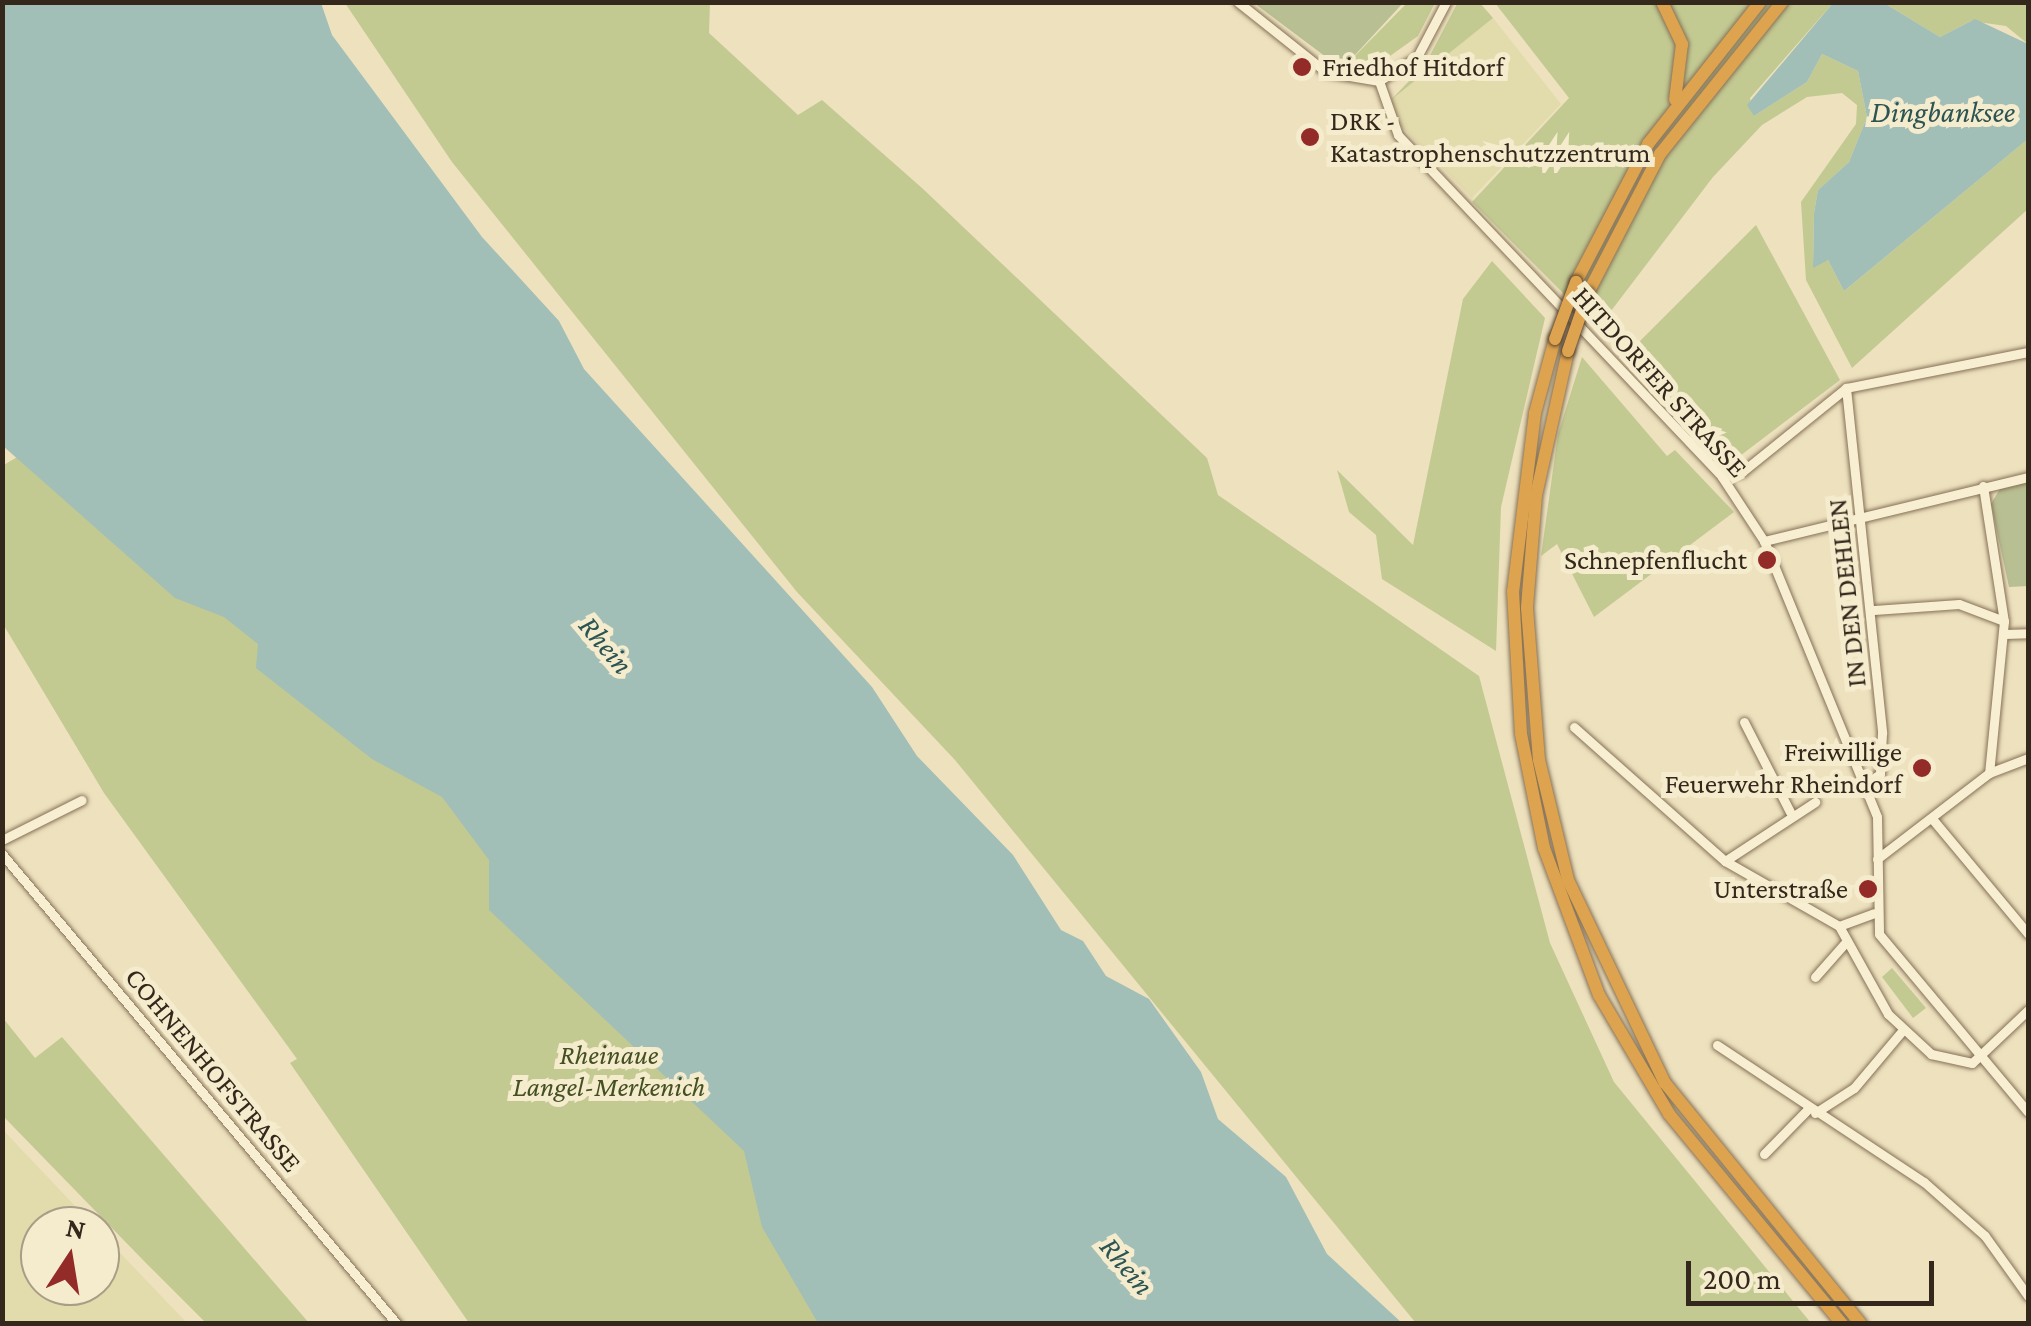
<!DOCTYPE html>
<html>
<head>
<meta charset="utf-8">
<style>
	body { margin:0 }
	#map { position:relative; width:2031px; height:1326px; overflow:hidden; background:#ede1be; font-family:"Crimson Pro",serif }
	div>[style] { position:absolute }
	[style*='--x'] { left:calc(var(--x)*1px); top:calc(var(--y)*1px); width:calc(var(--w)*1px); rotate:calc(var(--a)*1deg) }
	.farmland>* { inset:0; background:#e2dbab }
	.green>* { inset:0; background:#c2ca92 }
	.cemetery>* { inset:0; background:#b8bf92 }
	.water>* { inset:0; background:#a1beb7 }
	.roads { filter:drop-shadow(0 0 2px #857157) drop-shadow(0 0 2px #857157) }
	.minor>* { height:9px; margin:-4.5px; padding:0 4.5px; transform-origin:4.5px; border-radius:4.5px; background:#f8eed1 }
	.highway>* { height:12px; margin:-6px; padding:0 6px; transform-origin:6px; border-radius:6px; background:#dda34e }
	.bridges { filter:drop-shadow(0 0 2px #523f2c) drop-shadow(0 0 2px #523f2c) }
	.highway-bridge>* { height:12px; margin:-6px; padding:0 6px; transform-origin:6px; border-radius:6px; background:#dda34e }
	.dots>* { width:28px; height:28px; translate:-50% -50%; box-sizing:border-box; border:5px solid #f5ebcd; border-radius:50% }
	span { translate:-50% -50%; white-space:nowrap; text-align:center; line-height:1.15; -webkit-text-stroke:10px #f5ebcd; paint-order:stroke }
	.poi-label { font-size:28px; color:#34281c }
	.left { translate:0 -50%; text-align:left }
	.right { translate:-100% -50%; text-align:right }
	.street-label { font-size:28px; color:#34281c }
	.park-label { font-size:28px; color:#435022; font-style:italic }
	.water-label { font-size:30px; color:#2b5453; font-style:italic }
	.frame { position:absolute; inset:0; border:5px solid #34281c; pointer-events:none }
	.north { position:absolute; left:20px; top:1206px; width:100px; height:100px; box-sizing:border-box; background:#f5ebcd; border:2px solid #a89d86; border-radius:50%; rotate:12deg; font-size:28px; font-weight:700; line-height:40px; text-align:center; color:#34281c }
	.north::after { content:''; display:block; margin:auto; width:35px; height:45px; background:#932b28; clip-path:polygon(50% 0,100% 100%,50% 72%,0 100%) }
	.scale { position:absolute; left:1686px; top:1261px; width:248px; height:45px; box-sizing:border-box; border:5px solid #34281c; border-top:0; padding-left:12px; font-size:30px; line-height:35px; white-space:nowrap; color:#34281c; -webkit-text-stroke:8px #f5ebcd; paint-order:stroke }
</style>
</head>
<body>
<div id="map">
	<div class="farmland">
		<div style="clip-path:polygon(1493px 18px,1561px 104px,1472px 198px,1400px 125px,1391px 100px)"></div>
		<div style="clip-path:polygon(3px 1130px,94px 1226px,40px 1226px,40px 1286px,100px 1286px,100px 1232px,187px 1323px,3px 1323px)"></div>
	</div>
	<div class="green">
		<div style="clip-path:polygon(1458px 2px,1480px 3px,1493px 18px,1391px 100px,1426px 63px)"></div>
		<div style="clip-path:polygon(345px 3px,710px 3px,709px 33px,798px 115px,822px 100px,922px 188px,1207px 458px,1218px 495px,1479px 676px,1550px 943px,1614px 1082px,1811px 1323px,1415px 1322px,955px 760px,797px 592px,452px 162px)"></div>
		<div style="clip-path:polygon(1407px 3px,1435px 3px,1418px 36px,1369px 71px,1342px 69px)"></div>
		<div style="clip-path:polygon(1495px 3px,1833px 3px,1750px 98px,1754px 116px,1807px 82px,1822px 54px,1858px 71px,1867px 117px,1849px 162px,1818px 190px,1814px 213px,1813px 262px,1828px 260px,1844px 291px,2028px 139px,2028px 209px,1852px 368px,1806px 280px,1801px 202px,1856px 124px,1857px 105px,1842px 93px,1807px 97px,1762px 125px,1713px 177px,1598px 328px,1472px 202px,1569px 98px)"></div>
		<div style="clip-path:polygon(1884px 3px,2028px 3px,2028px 44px,2006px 26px,1971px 21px,1940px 37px)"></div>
		<div style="clip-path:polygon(1756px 225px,1840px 380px,1728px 465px,1624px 357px)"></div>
		<div style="clip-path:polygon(1492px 261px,1545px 318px,1501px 507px,1496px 651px,1382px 579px,1376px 535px,1349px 512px,1337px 470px,1413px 545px,1463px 299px)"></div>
		<div style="clip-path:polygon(1582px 357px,1667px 456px,1675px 450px,1734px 512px,1594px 617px,1557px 544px,1541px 556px,1558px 434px)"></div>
		<div style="clip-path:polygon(117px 398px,1150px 1323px,469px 1323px,290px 1063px,297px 1059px,104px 793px,3px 624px,2px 466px)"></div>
		<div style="clip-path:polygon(1892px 968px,1926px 1008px,1913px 1018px,1882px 977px)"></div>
		<div style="clip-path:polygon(3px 1018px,35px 1058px,62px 1037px,309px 1323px,206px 1323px,144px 1261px,3px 1116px)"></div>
	</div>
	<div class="cemetery">
		<div style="clip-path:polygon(1254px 3px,1255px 2px,1403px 3px,1342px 69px)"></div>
		<div style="clip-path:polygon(2028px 481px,2028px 586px,2009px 587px,1991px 504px,2001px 487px)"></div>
	</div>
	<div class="water">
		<div style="clip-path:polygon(3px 2px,321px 3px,332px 35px,482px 237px,559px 321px,584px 369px,872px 687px,917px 756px,1013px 855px,1061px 930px,1083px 941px,1106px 976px,1149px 999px,1201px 1072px,1218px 1119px,1286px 1177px,1327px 1254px,1402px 1323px,818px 1323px,762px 1227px,744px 1151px,489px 910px,489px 860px,442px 797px,372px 759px,256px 668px,258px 644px,224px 617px,175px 598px,3px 446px)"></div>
		<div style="clip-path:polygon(1833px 3px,1884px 3px,1940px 37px,1975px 19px,2028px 44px,2028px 139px,1844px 291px,1828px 260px,1813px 268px,1814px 213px,1818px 190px,1849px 162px,1867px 117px,1858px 71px,1822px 54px,1807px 82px,1754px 116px,1747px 105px)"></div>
	</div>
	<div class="roads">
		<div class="minor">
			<div style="--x:1238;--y:2;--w:112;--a:38.5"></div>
			<div style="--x:1326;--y:72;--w:54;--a:9.6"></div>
			<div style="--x:1379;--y:81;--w:45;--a:-32.3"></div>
			<div style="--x:1417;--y:57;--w:62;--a:-62.2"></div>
			<div style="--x:1379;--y:81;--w:57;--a:70.6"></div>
			<div style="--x:1398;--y:135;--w:471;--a:46.5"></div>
			<div style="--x:1722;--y:477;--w:77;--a:56.7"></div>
			<div style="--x:1764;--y:541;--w:298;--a:67.7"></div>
			<div style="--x:1877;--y:817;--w:117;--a:89"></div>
			<div style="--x:1879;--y:934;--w:232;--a:50.1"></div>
			<div style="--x:1846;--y:388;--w:347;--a:84"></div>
			<div style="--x:1882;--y:733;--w:41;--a:92.8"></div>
			<div style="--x:1880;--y:774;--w:18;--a:146"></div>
			<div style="--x:1722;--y:477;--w:21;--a:-14"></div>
			<div style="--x:1742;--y:472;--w:134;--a:-38.9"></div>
			<div style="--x:1846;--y:388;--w:186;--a:-11.2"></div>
			<div style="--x:1983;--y:486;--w:137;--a:81.2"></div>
			<div style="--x:2004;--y:621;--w:153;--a:95.6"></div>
			<div style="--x:1764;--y:541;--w:272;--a:-13.6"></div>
			<div style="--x:1874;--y:610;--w:85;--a:-4"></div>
			<div style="--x:1959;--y:604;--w:48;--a:20.7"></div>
			<div style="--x:2005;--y:634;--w:23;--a:-2"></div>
			<div style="--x:1744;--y:722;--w:101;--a:62.9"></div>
			<div style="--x:1574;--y:727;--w:202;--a:41.6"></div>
			<div style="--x:1725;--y:861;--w:131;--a:29.7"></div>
			<div style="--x:1839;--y:926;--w:37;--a:-20"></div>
			<div style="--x:1934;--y:821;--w:147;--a:50.2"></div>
			<div style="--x:2;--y:840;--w:89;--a:-26.6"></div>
			<div style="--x:2;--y:854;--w:614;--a:49.96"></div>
			<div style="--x:1877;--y:859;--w:141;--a:-37.5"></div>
			<div style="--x:1989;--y:773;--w:42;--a:-21"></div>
			<div style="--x:1725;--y:861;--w:108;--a:-33.2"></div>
			<div style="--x:1839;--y:926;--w:101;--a:60.9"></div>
			<div style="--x:1888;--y:1014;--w:59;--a:42.9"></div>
			<div style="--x:1931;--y:1054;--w:42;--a:12.4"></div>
			<div style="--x:1972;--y:1063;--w:77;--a:-43.4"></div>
			<div style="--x:1815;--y:977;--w:47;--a:-48.5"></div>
			<div style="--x:1717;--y:1045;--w:248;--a:33.5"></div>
			<div style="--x:1924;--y:1182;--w:81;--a:41.5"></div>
			<div style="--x:1985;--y:1236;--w:74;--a:54.4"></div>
			<div style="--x:1815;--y:1113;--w:46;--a:-32.7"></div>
			<div style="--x:1854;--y:1088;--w:75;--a:-49.9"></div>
			<div style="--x:1764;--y:1154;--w:63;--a:-45.6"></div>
		</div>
		<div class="highway">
			<div style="--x:1662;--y:2;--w:47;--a:64.5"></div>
			<div style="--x:1682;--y:44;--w:56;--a:97.1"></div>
			<div style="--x:1576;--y:282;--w:156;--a:-62.4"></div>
			<div style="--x:1648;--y:144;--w:181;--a:-51.7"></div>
			<div style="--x:1588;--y:293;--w:157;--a:-62.6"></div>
			<div style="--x:1660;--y:154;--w:195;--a:-51.2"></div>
			<div style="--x:1555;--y:339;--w:77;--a:105.1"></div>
			<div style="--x:1535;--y:413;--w:179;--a:97"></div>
			<div style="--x:1513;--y:591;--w:143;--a:86.8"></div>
			<div style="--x:1521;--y:734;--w:116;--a:78.6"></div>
			<div style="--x:1544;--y:848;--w:157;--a:69.5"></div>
			<div style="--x:1599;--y:995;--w:138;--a:59.5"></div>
			<div style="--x:1669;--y:1114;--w:272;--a:50.5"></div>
			<div style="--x:1568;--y:351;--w:148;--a:102.5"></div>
			<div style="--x:1536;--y:495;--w:113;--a:94.6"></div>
			<div style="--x:1527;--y:608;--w:152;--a:85.5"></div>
			<div style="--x:1539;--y:760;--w:123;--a:76.4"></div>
			<div style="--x:1568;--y:880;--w:225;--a:64.5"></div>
			<div style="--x:1665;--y:1083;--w:311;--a:50.9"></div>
		</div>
	</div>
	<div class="bridges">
		<div class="highway-bridge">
			<div style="--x:1555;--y:339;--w:61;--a:-69.8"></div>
			<div style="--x:1568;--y:351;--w:61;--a:-71"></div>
		</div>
	</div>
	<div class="dots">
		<div style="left:1302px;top:67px;background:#932b28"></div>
		<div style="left:1310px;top:137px;background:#932b28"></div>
		<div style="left:1767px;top:560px;background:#932b28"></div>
		<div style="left:1922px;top:768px;background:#932b28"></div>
		<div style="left:1868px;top:889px;background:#932b28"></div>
	</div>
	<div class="poi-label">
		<span class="left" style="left:1322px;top:67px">Friedhof Hitdorf</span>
		<span class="left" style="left:1330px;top:137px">DRK -<br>Katastrophenschutzzentrum</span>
		<span class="right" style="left:1747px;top:560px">Schnepfenflucht</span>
		<span class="right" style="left:1902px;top:768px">Freiwillige<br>Feuerwehr Rheindorf</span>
		<span class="right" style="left:1848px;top:889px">Unterstraße</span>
	</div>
	<div class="street-label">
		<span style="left:1660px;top:382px;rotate:48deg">HITDORFER STRASSE</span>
		<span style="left:1847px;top:593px;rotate:-96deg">IN DEN DEHLEN</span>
		<span style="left:213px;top:1070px;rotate:50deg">COHNENHOFSTRASSE</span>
	</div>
	<div class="park-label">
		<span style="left:609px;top:1071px">Rheinaue<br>Langel-Merkenich</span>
	</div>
	<div class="water-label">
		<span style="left:1943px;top:112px">Dingbanksee</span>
		<span style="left:606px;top:645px;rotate:50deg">Rhein</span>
		<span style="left:1127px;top:1266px;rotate:50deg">Rhein</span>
	</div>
	<div class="frame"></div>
	<div class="north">N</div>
	<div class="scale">200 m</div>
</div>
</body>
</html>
